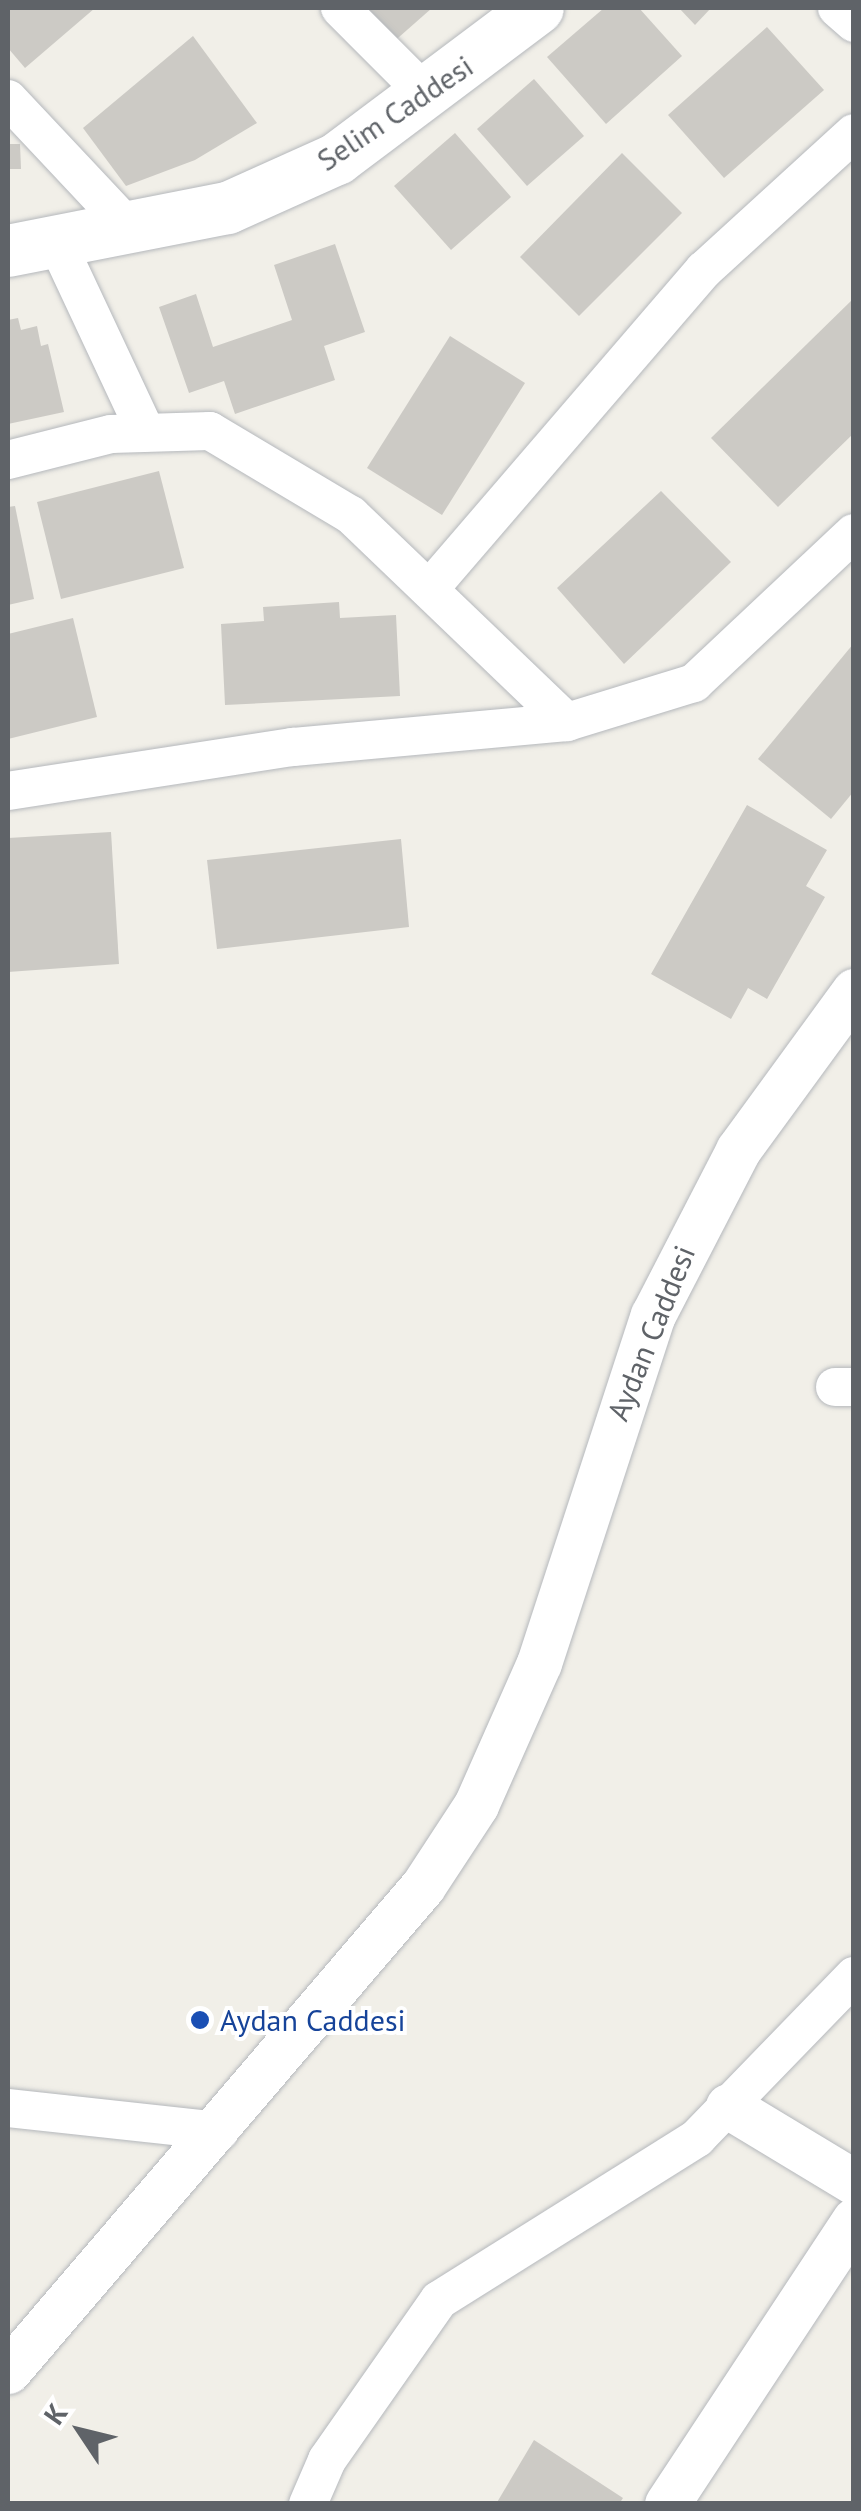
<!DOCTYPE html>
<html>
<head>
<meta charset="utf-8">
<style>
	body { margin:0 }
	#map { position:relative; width:861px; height:2511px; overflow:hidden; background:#f1efe8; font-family:"PT Sans",sans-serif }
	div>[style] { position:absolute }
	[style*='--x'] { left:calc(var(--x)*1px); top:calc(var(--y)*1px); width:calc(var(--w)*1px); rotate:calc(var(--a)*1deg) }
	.building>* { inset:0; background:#cccac5 }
	.roads { filter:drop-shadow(0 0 2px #b5b8bc) drop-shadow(0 0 2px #b5b8bc) }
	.minor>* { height:38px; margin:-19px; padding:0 19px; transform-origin:19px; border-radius:19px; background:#fff }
	.tertiary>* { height:45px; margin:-22.5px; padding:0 22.5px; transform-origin:22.5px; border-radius:22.5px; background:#fff }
	.secondary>* { height:52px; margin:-26px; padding:0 26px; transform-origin:26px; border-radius:26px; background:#fff }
	.dots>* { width:28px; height:28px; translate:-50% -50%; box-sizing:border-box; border:5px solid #fff; border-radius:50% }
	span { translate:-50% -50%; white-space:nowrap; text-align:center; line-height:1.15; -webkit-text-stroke:8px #fff; paint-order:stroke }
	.street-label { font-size:30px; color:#5f6368 }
	.transit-label { font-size:30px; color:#164399 }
	.left { translate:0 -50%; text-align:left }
	.frame { position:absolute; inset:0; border:10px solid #5f6368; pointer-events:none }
	.north { position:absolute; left:30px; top:2381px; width:100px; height:100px; -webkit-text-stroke:8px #fff; paint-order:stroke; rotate:305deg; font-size:28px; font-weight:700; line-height:40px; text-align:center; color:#5f6368 }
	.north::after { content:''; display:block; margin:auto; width:35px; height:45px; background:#5f6368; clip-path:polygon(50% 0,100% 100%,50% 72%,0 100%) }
</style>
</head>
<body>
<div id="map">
	<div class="building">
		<div style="clip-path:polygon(8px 8px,95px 8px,25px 68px,8px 48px)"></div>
		<div style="clip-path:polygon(357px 8px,432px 8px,390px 45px)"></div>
		<div style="clip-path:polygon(604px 8px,639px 8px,682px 56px,606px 124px,547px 57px)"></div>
		<div style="clip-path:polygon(679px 8px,711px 8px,695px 25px)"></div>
		<div style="clip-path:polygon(767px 27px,824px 90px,724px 178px,668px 115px)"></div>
		<div style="clip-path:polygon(193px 36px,257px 123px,195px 160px,126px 186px,83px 128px)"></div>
		<div style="clip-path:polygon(534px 79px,584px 136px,527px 186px,477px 129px)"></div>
		<div style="clip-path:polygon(455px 133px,511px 197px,451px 250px,394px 186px)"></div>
		<div style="clip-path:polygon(8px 144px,20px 144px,21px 169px,8px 169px)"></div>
		<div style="clip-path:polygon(622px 153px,682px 213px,579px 316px,520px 257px)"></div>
		<div style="clip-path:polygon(335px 244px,365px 332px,324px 346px,335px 380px,235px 414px,224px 381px,189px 393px,159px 307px,196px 294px,213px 347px,292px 320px,274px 265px)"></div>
		<div style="clip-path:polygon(854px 298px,854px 433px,778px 507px,711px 438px)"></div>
		<div style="clip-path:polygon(18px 318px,21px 330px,37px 326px,41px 346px,48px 344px,64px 412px,8px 424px,8px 320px)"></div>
		<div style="clip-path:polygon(450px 336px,525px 383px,442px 515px,367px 468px)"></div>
		<div style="clip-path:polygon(159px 471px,184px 568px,61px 599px,37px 502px)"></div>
		<div style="clip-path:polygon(661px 491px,731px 562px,624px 664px,557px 588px)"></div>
		<div style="clip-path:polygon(15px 506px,34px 599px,8px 605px,8px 507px)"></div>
		<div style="clip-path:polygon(339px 602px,340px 618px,396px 615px,400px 696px,225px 705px,221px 624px,264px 621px,263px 607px)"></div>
		<div style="clip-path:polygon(73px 618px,97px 717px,8px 739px,8px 634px)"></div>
		<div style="clip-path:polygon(854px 643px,854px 791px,831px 819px,758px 759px)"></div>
		<div style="clip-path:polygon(747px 805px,827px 850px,806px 886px,825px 897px,767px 999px,748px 988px,731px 1019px,651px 974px)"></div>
		<div style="clip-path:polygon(111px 832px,119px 964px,8px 972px,8px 838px)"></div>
		<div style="clip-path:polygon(401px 839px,409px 927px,217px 949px,207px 860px)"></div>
		<div style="clip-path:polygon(534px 2440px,623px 2498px,619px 2504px,496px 2504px)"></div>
	</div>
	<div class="roads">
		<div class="minor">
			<div style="--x:340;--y:8;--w:122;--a:45"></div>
			<div style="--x:837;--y:8;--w:23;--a:41"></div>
			<div style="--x:8;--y:99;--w:180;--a:46.8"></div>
			<div style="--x:59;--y:247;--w:205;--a:64.9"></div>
			<div style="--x:8;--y:460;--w:106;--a:-14.2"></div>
			<div style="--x:111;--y:434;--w:99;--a:-1.7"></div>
			<div style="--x:210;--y:431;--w:164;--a:30.8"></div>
			<div style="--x:351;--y:515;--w:299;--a:43.8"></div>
			<div style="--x:432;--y:586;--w:417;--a:-49.3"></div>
			<div style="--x:704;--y:270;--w:203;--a:-42.4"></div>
			<div style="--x:8;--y:791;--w:288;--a:-8.8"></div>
			<div style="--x:293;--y:747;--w:275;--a:-5.2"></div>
			<div style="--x:567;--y:722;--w:133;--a:-17.1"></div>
			<div style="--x:694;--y:683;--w:219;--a:-43.2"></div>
			<div style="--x:835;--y:1387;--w:19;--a:0"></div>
			<div style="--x:8;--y:2108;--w:213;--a:6.2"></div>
			<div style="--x:308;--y:2504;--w:48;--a:-66.6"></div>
			<div style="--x:327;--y:2460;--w:195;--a:-55"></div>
			<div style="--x:439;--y:2300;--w:305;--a:-32.1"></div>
			<div style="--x:697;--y:2138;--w:226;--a:-45.9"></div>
		</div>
		<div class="tertiary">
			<div style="--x:728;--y:2106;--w:147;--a:31.1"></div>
			<div style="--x:8;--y:2371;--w:638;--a:-49.45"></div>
			<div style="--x:423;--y:1886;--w:97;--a:-56.8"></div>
			<div style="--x:476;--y:1805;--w:155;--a:-66.1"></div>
			<div style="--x:539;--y:1663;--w:366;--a:-71.9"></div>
			<div style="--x:653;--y:1315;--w:186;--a:-62.7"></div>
			<div style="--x:738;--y:1150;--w:197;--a:-53.9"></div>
			<div style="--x:667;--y:2504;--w:340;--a:-56.6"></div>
		</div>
		<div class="secondary">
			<div style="--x:8;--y:251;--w:224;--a:-11.1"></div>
			<div style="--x:228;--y:208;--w:120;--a:-24.2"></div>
			<div style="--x:337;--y:159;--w:251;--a:-36.9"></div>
		</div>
	</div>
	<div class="dots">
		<div style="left:200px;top:2020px;background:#1a4fb4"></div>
	</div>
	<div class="street-label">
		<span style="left:395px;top:113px;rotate:-34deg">Selim Caddesi</span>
		<span style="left:651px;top:1333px;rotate:-68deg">Aydan Caddesi</span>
	</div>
	<div class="transit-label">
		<span class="left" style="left:220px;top:2020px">Aydan Caddesi</span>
	</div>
	<div class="frame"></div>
	<div class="north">K</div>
</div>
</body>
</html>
